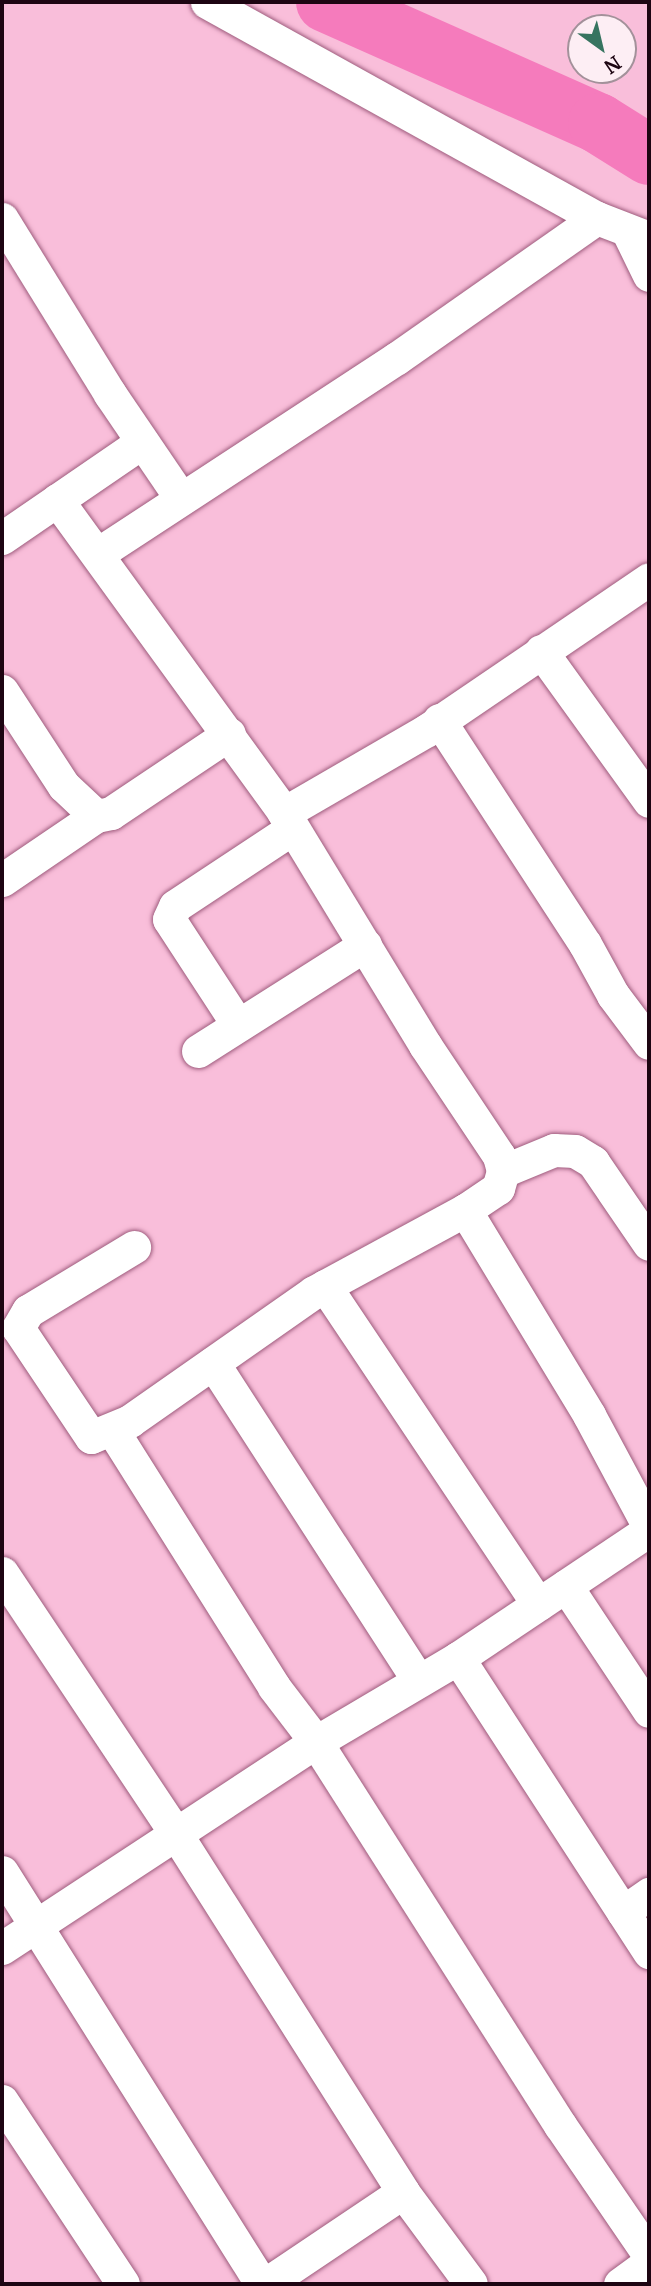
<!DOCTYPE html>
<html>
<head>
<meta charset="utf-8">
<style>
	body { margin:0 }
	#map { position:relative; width:651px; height:2286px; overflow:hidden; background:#f9beda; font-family:Merriweather,serif }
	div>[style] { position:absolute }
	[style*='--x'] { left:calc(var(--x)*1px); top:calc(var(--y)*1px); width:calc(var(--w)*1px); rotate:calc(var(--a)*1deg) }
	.river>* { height:60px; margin:-30px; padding:0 30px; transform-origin:30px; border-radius:30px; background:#f57bbc }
	.roads { filter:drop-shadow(0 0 2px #9e5c7d) drop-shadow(0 0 2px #9e5c7d) }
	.minor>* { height:33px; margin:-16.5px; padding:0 16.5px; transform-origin:16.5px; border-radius:16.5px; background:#fff }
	span { translate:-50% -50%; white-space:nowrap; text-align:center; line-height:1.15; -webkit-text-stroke:6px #fdeef4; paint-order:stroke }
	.frame { position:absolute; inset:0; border:4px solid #1d0512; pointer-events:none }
	.north { position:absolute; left:567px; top:14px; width:70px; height:70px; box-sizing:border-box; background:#fdeef4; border:2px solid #a3919a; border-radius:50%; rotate:146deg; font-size:19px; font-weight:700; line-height:28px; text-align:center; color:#1d0512 }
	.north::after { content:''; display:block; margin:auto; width:24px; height:32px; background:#377460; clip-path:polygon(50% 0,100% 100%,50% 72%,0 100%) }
</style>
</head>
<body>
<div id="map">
	<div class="river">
		<div style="--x:326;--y:2;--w:298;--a:24"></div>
		<div style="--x:598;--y:123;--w:60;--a:32.1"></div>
	</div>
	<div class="roads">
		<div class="minor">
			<div style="--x:207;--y:2;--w:446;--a:29"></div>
			<div style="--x:597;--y:218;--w:56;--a:21"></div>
			<div style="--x:2;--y:219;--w:206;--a:58.3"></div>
			<div style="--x:110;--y:394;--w:125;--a:55.8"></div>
			<div style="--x:627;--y:230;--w:50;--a:63.9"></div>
			<div style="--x:57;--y:500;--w:387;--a:54"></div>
			<div style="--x:284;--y:813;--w:271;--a:58.7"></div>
			<div style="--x:425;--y:1045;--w:133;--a:56.3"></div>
			<div style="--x:499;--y:1156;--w:16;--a:75"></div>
			<div style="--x:503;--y:1171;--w:18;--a:106"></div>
			<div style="--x:498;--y:1188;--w:40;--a:146"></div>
			<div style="--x:465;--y:1210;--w:172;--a:151.5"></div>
			<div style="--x:314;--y:1292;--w:225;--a:145"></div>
			<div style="--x:130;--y:1421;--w:42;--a:157.7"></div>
			<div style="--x:91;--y:1437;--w:131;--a:-123.8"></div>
			<div style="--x:18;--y:1328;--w:20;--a:-60"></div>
			<div style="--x:28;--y:1311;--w:124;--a:-31.1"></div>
			<div style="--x:2;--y:538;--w:170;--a:-34.4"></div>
			<div style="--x:99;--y:553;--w:356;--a:-33.2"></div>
			<div style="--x:397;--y:358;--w:244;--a:-35"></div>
			<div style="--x:541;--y:651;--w:185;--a:54.2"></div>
			<div style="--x:2;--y:691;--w:113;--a:56.9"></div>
			<div style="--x:64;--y:786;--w:44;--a:43.2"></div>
			<div style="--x:96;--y:816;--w:15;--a:-11"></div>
			<div style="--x:111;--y:813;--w:142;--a:-33.8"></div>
			<div style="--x:439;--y:720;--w:267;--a:56.9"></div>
			<div style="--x:585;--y:944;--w:58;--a:61.2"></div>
			<div style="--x:613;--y:995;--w:60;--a:53.1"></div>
			<div style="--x:284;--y:813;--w:165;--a:-30.1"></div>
			<div style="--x:427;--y:730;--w:268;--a:-34.2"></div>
			<div style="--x:2;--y:880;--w:114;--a:-34.2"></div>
			<div style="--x:238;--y:1025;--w:126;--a:-123.1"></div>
			<div style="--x:169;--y:919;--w:14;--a:-65"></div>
			<div style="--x:175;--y:906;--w:141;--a:-33.5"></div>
			<div style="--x:198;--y:1051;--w:198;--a:-32.4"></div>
			<div style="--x:503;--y:1171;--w:55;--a:-22.4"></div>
			<div style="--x:554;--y:1150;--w:21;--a:3"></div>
			<div style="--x:575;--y:1151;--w:21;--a:31"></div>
			<div style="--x:593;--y:1162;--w:99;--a:55.7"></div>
			<div style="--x:465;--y:1210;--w:240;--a:58.8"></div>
			<div style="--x:589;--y:1415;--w:127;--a:61.8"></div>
			<div style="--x:325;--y:1286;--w:383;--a:56.2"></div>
			<div style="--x:213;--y:1363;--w:378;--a:57.1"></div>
			<div style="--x:113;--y:1431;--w:302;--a:57.8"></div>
			<div style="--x:274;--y:1687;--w:69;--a:52.6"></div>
			<div style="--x:316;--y:1742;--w:454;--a:57.5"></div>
			<div style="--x:560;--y:2125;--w:158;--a:55.6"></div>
			<div style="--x:2;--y:1573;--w:317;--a:56.3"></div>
			<div style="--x:178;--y:1837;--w:420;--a:57.6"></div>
			<div style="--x:403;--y:2192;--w:114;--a:53.5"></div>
			<div style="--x:566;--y:1586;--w:150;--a:56.4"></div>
			<div style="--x:458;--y:1658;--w:351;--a:57"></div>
			<div style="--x:2;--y:1872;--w:487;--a:57.8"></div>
			<div style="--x:623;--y:1912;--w:32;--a:-35"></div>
			<div style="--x:2;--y:1948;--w:376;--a:-33.3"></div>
			<div style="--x:316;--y:1742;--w:165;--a:-30.6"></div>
			<div style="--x:458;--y:1658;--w:230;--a:-33.8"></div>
			<div style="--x:2;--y:2101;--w:219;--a:56.5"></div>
			<div style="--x:266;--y:2284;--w:165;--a:-33.9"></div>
			<div style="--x:620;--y:2284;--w:36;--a:-36"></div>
		</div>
	</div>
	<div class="frame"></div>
	<div class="north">N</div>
</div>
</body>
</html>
